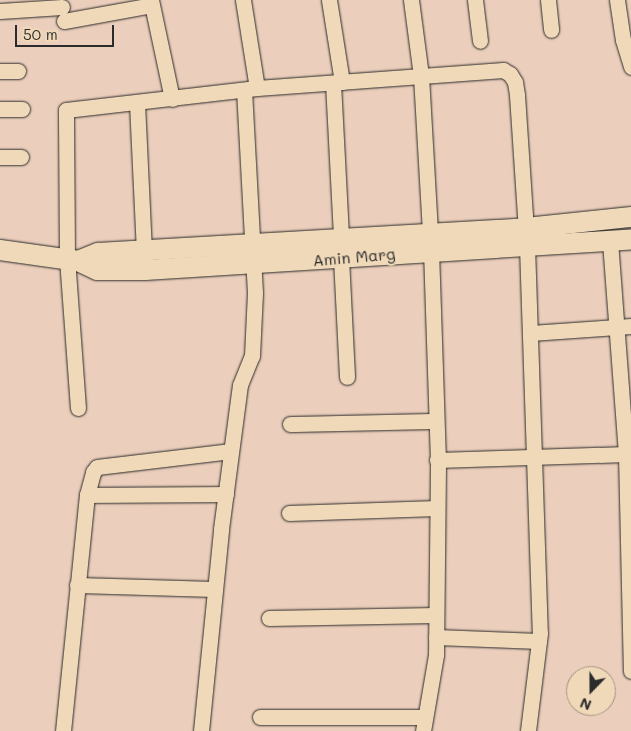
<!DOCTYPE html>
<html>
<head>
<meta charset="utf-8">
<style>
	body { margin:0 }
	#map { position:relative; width:631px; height:731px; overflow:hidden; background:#ebcebb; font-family:Mali,sans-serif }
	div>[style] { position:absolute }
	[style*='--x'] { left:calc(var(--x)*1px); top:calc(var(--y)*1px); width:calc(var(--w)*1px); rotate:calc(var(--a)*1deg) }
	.roads { filter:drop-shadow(0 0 1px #2b2b2b) drop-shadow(0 0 1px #2b2b2b) }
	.minor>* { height:15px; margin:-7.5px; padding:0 7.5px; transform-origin:7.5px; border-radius:7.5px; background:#f0d9b9 }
	.major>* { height:20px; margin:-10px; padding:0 10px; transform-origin:10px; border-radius:10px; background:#f0d9b9 }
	span { translate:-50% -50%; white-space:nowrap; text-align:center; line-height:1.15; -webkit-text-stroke:4.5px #f0d9b9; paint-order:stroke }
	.street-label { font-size:16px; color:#2b2b2b }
	.north { position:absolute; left:566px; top:666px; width:50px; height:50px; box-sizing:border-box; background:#f0d9b9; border:1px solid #a19380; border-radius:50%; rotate:202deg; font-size:14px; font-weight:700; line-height:20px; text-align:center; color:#2b2b2b }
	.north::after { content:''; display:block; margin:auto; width:18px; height:22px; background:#2b2b2b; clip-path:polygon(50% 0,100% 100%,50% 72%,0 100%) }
	.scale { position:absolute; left:15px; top:25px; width:99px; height:22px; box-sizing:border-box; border:2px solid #2b2b2b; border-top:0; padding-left:6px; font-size:15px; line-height:18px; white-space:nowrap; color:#2b2b2b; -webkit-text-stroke:4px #f0d9b9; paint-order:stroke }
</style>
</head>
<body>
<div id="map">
	<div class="roads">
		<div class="minor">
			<div style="--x:151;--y:0;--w:101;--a:78"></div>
			<div style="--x:243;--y:0;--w:89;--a:81"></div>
			<div style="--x:329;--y:0;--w:83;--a:81"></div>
			<div style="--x:411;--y:0;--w:77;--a:82.5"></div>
			<div style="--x:421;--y:76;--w:174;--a:86.7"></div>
			<div style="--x:431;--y:250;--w:215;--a:88.1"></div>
			<div style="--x:438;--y:465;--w:190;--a:90.6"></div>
			<div style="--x:436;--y:655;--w:77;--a:99.7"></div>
			<div style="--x:475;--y:0;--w:41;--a:83"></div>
			<div style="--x:548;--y:0;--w:30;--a:84"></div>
			<div style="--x:617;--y:0;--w:40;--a:81.5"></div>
			<div style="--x:623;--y:40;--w:28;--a:73"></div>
			<div style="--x:0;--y:11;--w:62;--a:-3.7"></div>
			<div style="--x:64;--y:21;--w:89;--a:-10.3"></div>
			<div style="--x:0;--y:71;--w:18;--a:0"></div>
			<div style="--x:333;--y:83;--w:155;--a:87"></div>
			<div style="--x:137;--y:103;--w:149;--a:87.3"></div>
			<div style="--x:0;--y:109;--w:22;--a:0"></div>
			<div style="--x:0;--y:157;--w:21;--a:0"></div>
			<div style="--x:341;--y:258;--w:119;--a:87.1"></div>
			<div style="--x:531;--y:333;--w:100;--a:-4"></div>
			<div style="--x:78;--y:408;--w:149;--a:-94.2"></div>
			<div style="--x:67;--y:259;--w:149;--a:-90.4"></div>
			<div style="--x:66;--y:110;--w:192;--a:-6.6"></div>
			<div style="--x:257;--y:88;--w:247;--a:-4.2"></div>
			<div style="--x:503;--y:70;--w:8;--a:30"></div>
			<div style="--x:510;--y:74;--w:9;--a:58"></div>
			<div style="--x:515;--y:82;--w:13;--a:81"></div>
			<div style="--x:517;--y:95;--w:151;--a:86.2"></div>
			<div style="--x:527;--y:246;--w:387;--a:88.1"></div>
			<div style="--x:540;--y:633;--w:99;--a:97"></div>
			<div style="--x:290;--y:424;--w:146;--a:-1.2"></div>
			<div style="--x:626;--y:454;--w:217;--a:88.7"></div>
			<div style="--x:437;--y:460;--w:189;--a:-1.8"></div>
			<div style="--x:626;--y:454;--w:214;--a:-94.3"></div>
			<div style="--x:87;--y:495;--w:24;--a:-75"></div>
			<div style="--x:93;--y:472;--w:6;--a:-51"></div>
			<div style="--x:97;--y:467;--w:135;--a:-6.8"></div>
			<div style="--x:289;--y:513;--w:148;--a:-1.9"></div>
			<div style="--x:77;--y:585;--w:138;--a:1.7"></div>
			<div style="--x:269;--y:618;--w:167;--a:-1"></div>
			<div style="--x:436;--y:637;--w:103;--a:2.2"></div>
			<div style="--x:260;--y:717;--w:165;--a:0"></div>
			<div style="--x:63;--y:731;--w:237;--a:-84.2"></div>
			<div style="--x:87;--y:495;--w:139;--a:-0.4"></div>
			<div style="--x:201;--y:731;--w:203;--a:-84.3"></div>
			<div style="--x:221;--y:529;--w:145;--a:-82.5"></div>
			<div style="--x:240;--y:385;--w:31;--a:-68"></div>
			<div style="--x:252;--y:356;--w:63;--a:-87.3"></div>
			<div style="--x:255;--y:293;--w:202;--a:-93.1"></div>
		</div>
		<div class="major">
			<div style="--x:0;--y:250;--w:79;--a:8"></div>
			<div style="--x:78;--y:261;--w:21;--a:25"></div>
			<div style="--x:97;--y:270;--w:48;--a:0"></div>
			<div style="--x:145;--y:270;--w:487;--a:-3.6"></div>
			<div style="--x:78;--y:261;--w:22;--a:-22"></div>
			<div style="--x:98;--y:253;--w:429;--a:-3.3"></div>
			<div style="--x:526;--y:228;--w:106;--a:-6"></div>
		</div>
	</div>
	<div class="street-label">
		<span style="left:354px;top:257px;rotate:-5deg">Amin Marg</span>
	</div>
	<div class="north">N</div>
	<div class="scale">50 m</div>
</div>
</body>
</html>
